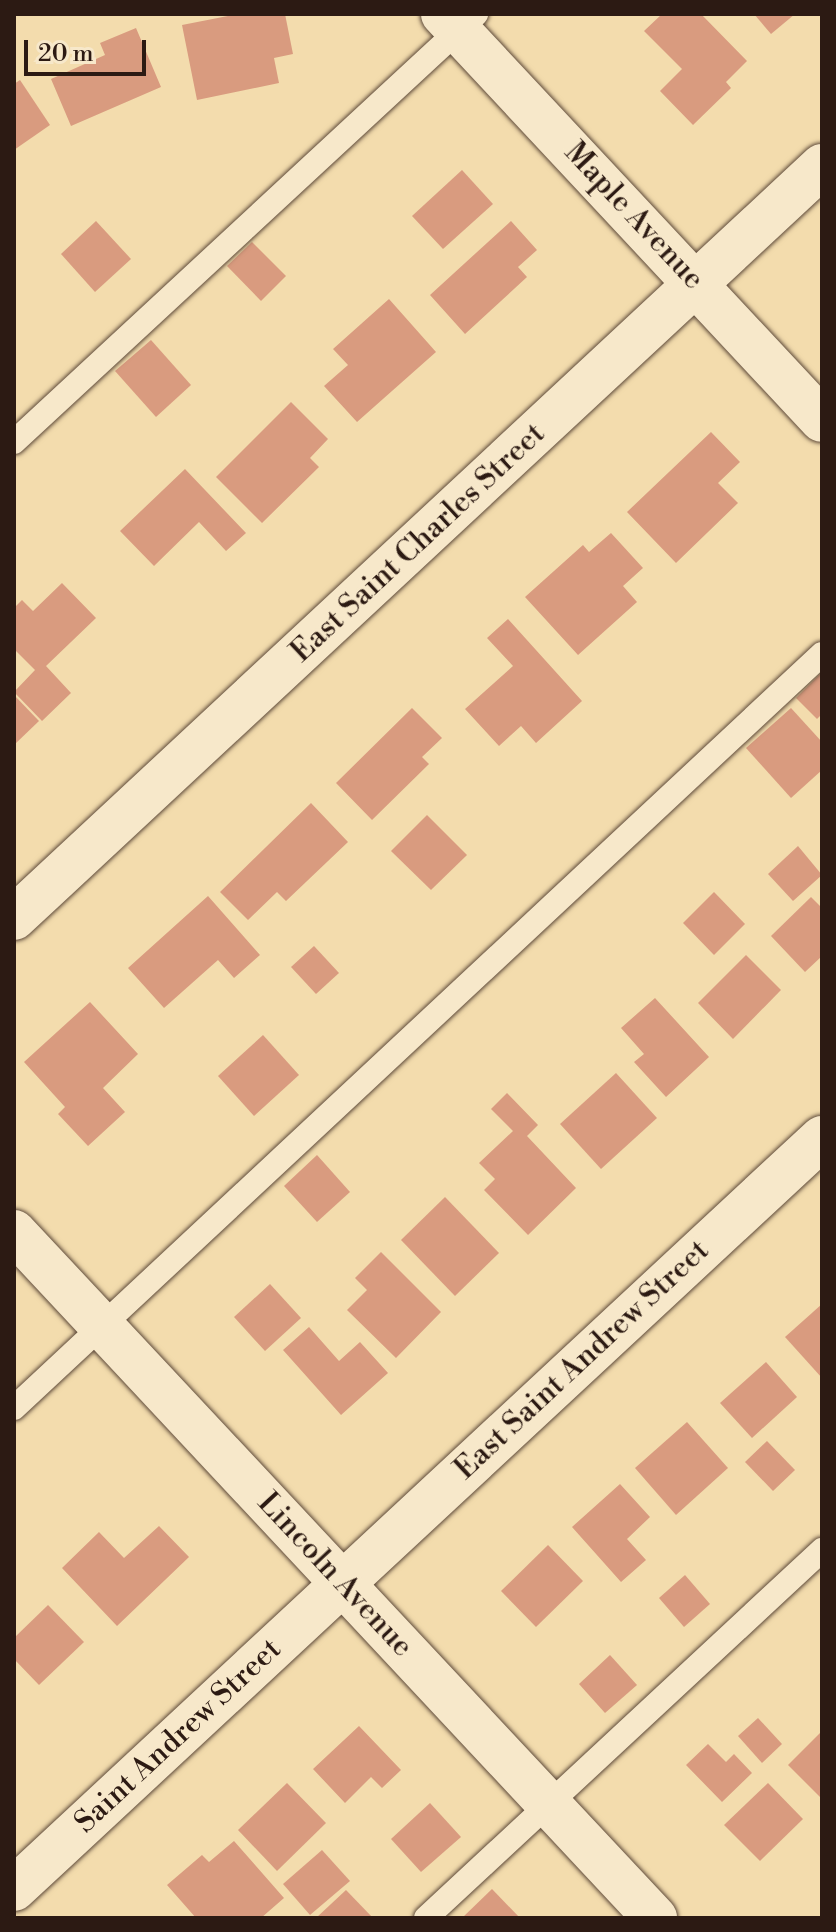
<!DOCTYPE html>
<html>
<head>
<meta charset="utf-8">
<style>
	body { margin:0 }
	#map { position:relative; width:836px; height:1932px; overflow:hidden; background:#f3dcad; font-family:"Libre Bodoni",serif }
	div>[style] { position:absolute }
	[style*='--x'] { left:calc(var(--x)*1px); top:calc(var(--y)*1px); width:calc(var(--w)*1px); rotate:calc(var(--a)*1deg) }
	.building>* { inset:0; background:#d99b7f }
	.roads { filter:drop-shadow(0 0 2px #5e4a3a) drop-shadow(0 0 2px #5e4a3a) }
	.lane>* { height:24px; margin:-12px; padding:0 12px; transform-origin:12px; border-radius:12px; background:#f7e8ca }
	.street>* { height:44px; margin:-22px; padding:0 22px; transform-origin:22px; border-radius:22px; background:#f7e8ca }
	span { translate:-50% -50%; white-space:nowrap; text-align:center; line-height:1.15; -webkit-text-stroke:6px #f7e8ca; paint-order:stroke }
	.street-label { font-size:30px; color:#2c1a13 }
	.frame { position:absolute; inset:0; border:16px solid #2c1a13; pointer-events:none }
	.scale { position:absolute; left:24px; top:40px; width:122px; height:36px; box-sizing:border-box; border:4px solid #2c1a13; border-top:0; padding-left:10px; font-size:24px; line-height:28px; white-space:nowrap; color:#2c1a13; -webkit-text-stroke:6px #f7e8ca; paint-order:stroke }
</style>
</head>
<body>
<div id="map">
	<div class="building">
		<div style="clip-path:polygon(238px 14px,285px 14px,293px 54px,274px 58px,279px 83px,197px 100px,182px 25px)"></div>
		<div style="clip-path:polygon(662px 14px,701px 14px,747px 61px,726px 82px,731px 88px,693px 125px,660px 91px,682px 69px,644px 31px)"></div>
		<div style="clip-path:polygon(754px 14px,795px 14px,771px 34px)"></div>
		<div style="clip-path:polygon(136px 28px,161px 87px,71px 126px,51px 79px,105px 55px,100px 43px)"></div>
		<div style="clip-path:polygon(20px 80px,50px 125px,14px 150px,14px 84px)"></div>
		<div style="clip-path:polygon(462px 170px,493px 204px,443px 249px,412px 216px)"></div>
		<div style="clip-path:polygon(96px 221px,131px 259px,95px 292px,61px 254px)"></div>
		<div style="clip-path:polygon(511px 221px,537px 250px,518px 267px,527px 277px,465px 334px,430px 295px)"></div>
		<div style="clip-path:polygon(252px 242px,286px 276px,261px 301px,227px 266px)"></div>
		<div style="clip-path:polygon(389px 299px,436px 352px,357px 422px,324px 386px,348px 365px,333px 349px)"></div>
		<div style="clip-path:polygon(151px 340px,191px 385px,156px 417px,115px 371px)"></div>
		<div style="clip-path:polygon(291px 402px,328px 439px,310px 458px,319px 467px,262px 523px,216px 477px)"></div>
		<div style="clip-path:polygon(711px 432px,740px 462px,718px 483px,738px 503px,676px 563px,627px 512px)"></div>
		<div style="clip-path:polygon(185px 469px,246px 533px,226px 551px,199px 522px,154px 566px,120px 531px)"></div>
		<div style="clip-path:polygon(611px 533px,643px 568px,623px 586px,637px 602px,578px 655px,525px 597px,583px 545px,589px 552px)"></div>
		<div style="clip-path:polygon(62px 583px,96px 618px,46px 666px,71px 693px,42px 721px,14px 692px,35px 670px,14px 649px,14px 608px,22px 600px,33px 611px)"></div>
		<div style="clip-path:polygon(508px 619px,582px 701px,536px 743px,521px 726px,499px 746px,465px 709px,513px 666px,487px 638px)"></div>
		<div style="clip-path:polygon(822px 672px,822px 714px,817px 719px,796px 698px)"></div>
		<div style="clip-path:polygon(14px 695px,39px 721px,14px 745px)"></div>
		<div style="clip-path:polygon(412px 708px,442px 738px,422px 757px,429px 764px,372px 820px,336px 783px)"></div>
		<div style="clip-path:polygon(791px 708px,822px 742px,822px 770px,791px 798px,746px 748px)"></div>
		<div style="clip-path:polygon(311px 803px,348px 842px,286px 901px,277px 892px,248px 920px,220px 892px)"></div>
		<div style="clip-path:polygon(427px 815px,467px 855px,431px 890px,391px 851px)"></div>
		<div style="clip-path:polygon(798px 846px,822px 875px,793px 901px,768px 874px)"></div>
		<div style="clip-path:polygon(714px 892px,745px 924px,714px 955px,683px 923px)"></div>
		<div style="clip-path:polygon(208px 896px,260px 955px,234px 978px,218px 960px,164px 1008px,128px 968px)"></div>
		<div style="clip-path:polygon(811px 897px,822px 908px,822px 956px,805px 972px,771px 936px)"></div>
		<div style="clip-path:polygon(314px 946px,339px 973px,316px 994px,291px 967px)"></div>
		<div style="clip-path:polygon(746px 955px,781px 990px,733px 1039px,698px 1003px)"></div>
		<div style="clip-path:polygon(655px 998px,709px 1057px,666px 1097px,634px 1062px,644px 1054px,621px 1028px)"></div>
		<div style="clip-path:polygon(90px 1002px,138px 1054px,103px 1088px,125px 1112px,88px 1146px,58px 1114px,65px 1107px,24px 1062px)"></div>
		<div style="clip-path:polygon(263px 1035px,299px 1075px,254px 1116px,218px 1076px)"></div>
		<div style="clip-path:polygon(616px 1073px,657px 1118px,601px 1169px,560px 1124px)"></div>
		<div style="clip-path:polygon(507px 1093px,538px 1125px,527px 1136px,576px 1188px,528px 1235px,484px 1190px,495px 1179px,479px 1163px,513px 1131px,491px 1109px)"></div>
		<div style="clip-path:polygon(317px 1155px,350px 1192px,317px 1222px,284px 1186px)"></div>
		<div style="clip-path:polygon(445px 1197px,499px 1253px,455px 1296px,401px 1240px)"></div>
		<div style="clip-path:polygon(381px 1252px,441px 1312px,396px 1358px,347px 1310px,367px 1290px,355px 1278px)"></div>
		<div style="clip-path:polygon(270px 1284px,301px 1318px,265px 1351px,234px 1317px)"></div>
		<div style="clip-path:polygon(822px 1304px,822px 1378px,785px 1337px)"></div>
		<div style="clip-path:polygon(309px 1327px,339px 1361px,360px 1342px,388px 1373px,341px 1415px,283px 1350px)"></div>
		<div style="clip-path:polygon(766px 1362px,797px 1397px,752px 1438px,720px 1403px)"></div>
		<div style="clip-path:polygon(687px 1422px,728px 1468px,676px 1515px,635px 1468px)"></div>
		<div style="clip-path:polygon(767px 1441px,795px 1470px,773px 1491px,745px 1462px)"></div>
		<div style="clip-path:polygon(620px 1484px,650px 1517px,627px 1539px,646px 1560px,621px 1582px,572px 1527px)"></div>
		<div style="clip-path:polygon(159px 1526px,189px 1557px,117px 1626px,62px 1568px,99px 1532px,124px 1558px)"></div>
		<div style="clip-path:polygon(548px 1545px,583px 1581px,536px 1627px,501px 1591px)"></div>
		<div style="clip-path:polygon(685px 1575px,710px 1604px,684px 1627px,659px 1598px)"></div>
		<div style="clip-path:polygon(48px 1605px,84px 1642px,39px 1685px,14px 1659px,14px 1638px)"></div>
		<div style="clip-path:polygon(610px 1655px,637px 1685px,605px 1713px,579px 1684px)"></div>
		<div style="clip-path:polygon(758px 1718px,782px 1744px,762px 1763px,738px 1736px)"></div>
		<div style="clip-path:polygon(359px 1726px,401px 1770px,382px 1788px,371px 1777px,345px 1803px,313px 1769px)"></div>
		<div style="clip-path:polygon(822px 1731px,822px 1799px,788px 1765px)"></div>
		<div style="clip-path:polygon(708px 1744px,726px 1762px,734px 1754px,752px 1773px,722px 1802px,686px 1765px)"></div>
		<div style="clip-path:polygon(287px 1783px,326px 1823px,277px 1871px,238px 1830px)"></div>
		<div style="clip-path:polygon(768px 1783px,803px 1819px,760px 1861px,724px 1825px)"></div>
		<div style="clip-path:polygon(430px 1803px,461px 1837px,421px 1872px,391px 1839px)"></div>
		<div style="clip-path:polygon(234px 1841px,284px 1898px,261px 1918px,196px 1918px,167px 1885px,202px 1855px,209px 1862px)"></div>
		<div style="clip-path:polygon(322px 1850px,350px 1881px,310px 1915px,283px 1884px)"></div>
		<div style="clip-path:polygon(492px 1889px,520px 1918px,462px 1918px)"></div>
		<div style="clip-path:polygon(346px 1890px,373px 1918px,316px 1918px)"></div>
	</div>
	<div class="roads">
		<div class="lane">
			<div style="--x:14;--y:442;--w:630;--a:-42.81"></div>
			<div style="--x:14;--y:1408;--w:1105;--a:-43.02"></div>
			<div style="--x:426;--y:1918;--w:541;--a:-42.9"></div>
		</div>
		<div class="street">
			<div style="--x:443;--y:14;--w:555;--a:46.97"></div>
			<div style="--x:14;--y:918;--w:1104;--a:-42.94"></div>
			<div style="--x:14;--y:1232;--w:939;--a:46.94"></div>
			<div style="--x:14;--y:1889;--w:1103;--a:-42.91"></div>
		</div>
	</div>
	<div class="street-label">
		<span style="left:634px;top:216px;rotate:47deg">Maple Avenue</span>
		<span style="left:418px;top:543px;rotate:-43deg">East Saint Charles Street</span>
		<span style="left:582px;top:1360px;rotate:-43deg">East Saint Andrew Street</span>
		<span style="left:335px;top:1575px;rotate:47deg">Lincoln Avenue</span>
		<span style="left:178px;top:1736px;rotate:-43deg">Saint Andrew Street</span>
	</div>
	<div class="frame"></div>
	<div class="scale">20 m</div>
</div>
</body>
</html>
